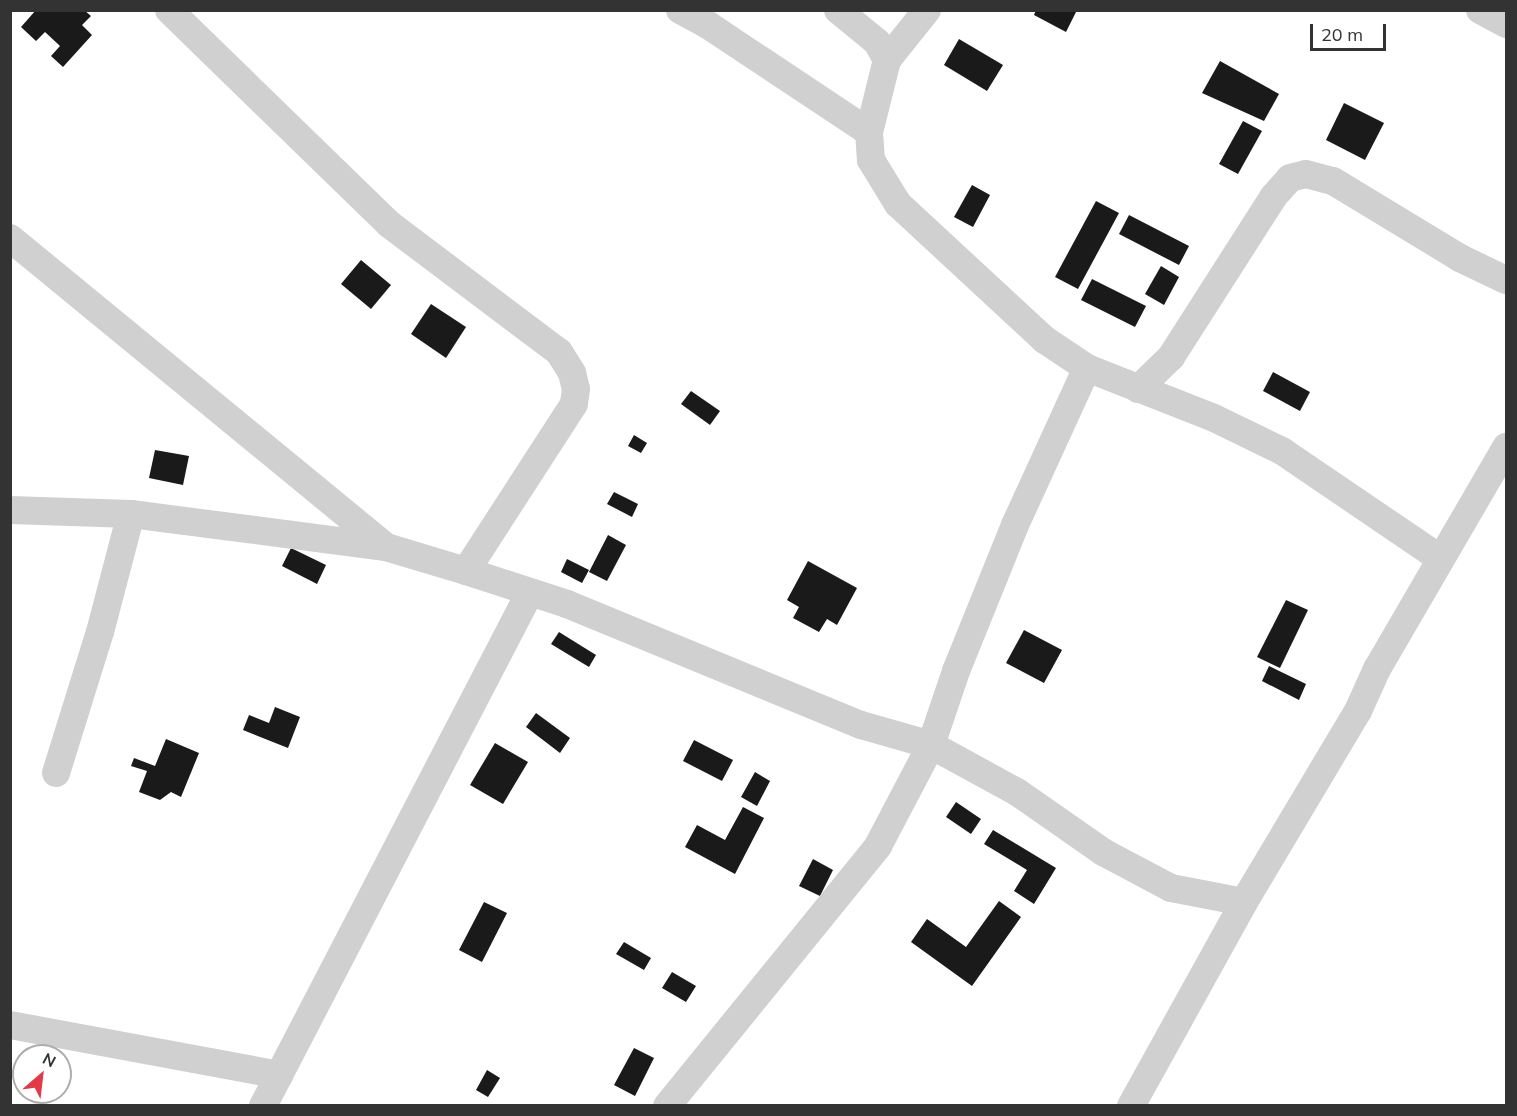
<!DOCTYPE html>
<html>
<head>
<meta charset="utf-8">
<style>
	body { margin:0 }
	#map { position:relative; width:1517px; height:1116px; overflow:hidden; background:#fff; font-family:Mulish,sans-serif }
	div>[style] { position:absolute }
	[style*='--x'] { left:calc(var(--x)*1px); top:calc(var(--y)*1px); width:calc(var(--w)*1px); rotate:calc(var(--a)*1deg) }
	.building>* { inset:0; background:#1a1a1a }
	.street>* { height:28px; margin:-14px; padding:0 14px; transform-origin:14px; border-radius:14px; background:#d0d0d0 }
	span { translate:-50% -50%; white-space:nowrap; text-align:center; line-height:1.15; -webkit-text-stroke:6px #fff; paint-order:stroke }
	.frame { position:absolute; inset:0; border:12px solid #333; pointer-events:none }
	.north { position:absolute; left:12px; top:1044px; width:60px; height:60px; box-sizing:border-box; background:#fff; border:2px solid #adadad; border-radius:50%; rotate:28deg; font-size:16px; font-weight:700; line-height:24px; text-align:center; color:#333 }
	.north::after { content:''; display:block; margin:auto; width:21px; height:27px; background:#e63946; clip-path:polygon(50% 0,100% 100%,50% 72%,0 100%) }
	.scale { position:absolute; left:1310px; top:24px; width:76px; height:27px; box-sizing:border-box; border:3px solid #333; border-top:0; padding-left:8px; font-size:18px; line-height:21px; white-space:nowrap; color:#333; -webkit-text-stroke:4px #fff; paint-order:stroke }
</style>
</head>
<body>
<div id="map">
	<div class="building">
		<div style="clip-path:polygon(36px 10px,84px 10px,91px 16px,82px 25px,92px 35px,63px 67px,51px 56px,60px 46px,45px 32px,36px 41px,21px 27px)"></div>
		<div style="clip-path:polygon(1036px 10px,1077px 10px,1066px 32px,1034px 15px)"></div>
		<div style="clip-path:polygon(959px 39px,1003px 65px,987px 91px,944px 65px)"></div>
		<div style="clip-path:polygon(1220px 61px,1279px 94px,1264px 121px,1202px 93px)"></div>
		<div style="clip-path:polygon(1344px 103px,1384px 123px,1365px 160px,1326px 140px)"></div>
		<div style="clip-path:polygon(1243px 121px,1262px 131px,1238px 174px,1219px 164px)"></div>
		<div style="clip-path:polygon(972px 185px,990px 195px,973px 227px,954px 217px)"></div>
		<div style="clip-path:polygon(1096px 201px,1119px 213px,1078px 289px,1055px 277px)"></div>
		<div style="clip-path:polygon(1129px 215px,1189px 246px,1179px 265px,1119px 234px)"></div>
		<div style="clip-path:polygon(361px 260px,391px 285px,371px 309px,341px 284px)"></div>
		<div style="clip-path:polygon(1161px 266px,1179px 277px,1164px 305px,1145px 294px)"></div>
		<div style="clip-path:polygon(1092px 279px,1146px 306px,1135px 327px,1081px 300px)"></div>
		<div style="clip-path:polygon(431px 304px,466px 327px,446px 358px,411px 334px)"></div>
		<div style="clip-path:polygon(1273px 372px,1310px 392px,1300px 411px,1263px 391px)"></div>
		<div style="clip-path:polygon(691px 391px,720px 411px,710px 425px,681px 404px)"></div>
		<div style="clip-path:polygon(634px 435px,647px 443px,641px 453px,628px 446px)"></div>
		<div style="clip-path:polygon(155px 450px,189px 456px,183px 485px,149px 478px)"></div>
		<div style="clip-path:polygon(614px 492px,638px 504px,632px 517px,607px 504px)"></div>
		<div style="clip-path:polygon(608px 535px,626px 545px,607px 581px,589px 572px)"></div>
		<div style="clip-path:polygon(291px 548px,326px 565px,317px 584px,282px 566px)"></div>
		<div style="clip-path:polygon(567px 559px,589px 570px,582px 583px,561px 572px)"></div>
		<div style="clip-path:polygon(808px 561px,857px 588px,837px 625px,827px 619px,819px 632px,793px 618px,799px 607px,787px 600px)"></div>
		<div style="clip-path:polygon(1286px 600px,1308px 610px,1280px 668px,1257px 657px)"></div>
		<div style="clip-path:polygon(1024px 630px,1062px 650px,1044px 683px,1006px 663px)"></div>
		<div style="clip-path:polygon(559px 632px,596px 655px,589px 667px,551px 644px)"></div>
		<div style="clip-path:polygon(1269px 666px,1306px 684px,1299px 700px,1262px 681px)"></div>
		<div style="clip-path:polygon(275px 707px,300px 717px,288px 748px,243px 730px,249px 715px,269px 723px)"></div>
		<div style="clip-path:polygon(536px 713px,570px 738px,560px 753px,526px 727px)"></div>
		<div style="clip-path:polygon(166px 739px,199px 753px,181px 797px,171px 792px,160px 800px,139px 792px,147px 771px,131px 766px,134px 758px,155px 766px)"></div>
		<div style="clip-path:polygon(694px 740px,733px 760px,722px 781px,683px 761px)"></div>
		<div style="clip-path:polygon(495px 743px,528px 762px,503px 804px,470px 785px)"></div>
		<div style="clip-path:polygon(755px 772px,770px 781px,757px 806px,741px 797px)"></div>
		<div style="clip-path:polygon(956px 802px,981px 819px,971px 834px,946px 817px)"></div>
		<div style="clip-path:polygon(743px 807px,764px 818px,735px 874px,685px 847px,697px 825px,725px 840px)"></div>
		<div style="clip-path:polygon(993px 830px,1056px 868px,1034px 904px,1014px 891px,1027px 870px,984px 844px)"></div>
		<div style="clip-path:polygon(813px 859px,833px 870px,820px 896px,799px 886px)"></div>
		<div style="clip-path:polygon(999px 901px,1021px 917px,972px 986px,911px 942px,927px 919px,966px 947px)"></div>
		<div style="clip-path:polygon(484px 902px,507px 913px,482px 962px,459px 950px)"></div>
		<div style="clip-path:polygon(624px 942px,651px 958px,644px 970px,616px 954px)"></div>
		<div style="clip-path:polygon(672px 972px,696px 986px,686px 1002px,662px 988px)"></div>
		<div style="clip-path:polygon(634px 1048px,654px 1058px,635px 1096px,614px 1085px)"></div>
		<div style="clip-path:polygon(487px 1070px,500px 1078px,488px 1097px,476px 1090px)"></div>
	</div>
	<div class="street">
		<div style="--x:169;--y:10;--w:307;--a:44.2"></div>
		<div style="--x:389;--y:224;--w:213;--a:37"></div>
		<div style="--x:559;--y:352;--w:25;--a:58"></div>
		<div style="--x:572;--y:373;--w:16;--a:76"></div>
		<div style="--x:576;--y:389;--w:15;--a:98"></div>
		<div style="--x:574;--y:404;--w:199;--a:122.9"></div>
		<div style="--x:680;--y:10;--w:32;--a:28"></div>
		<div style="--x:708;--y:25;--w:193;--a:33.6"></div>
		<div style="--x:838;--y:10;--w:50;--a:39.4"></div>
		<div style="--x:877;--y:42;--w:21;--a:61"></div>
		<div style="--x:887;--y:60;--w:74;--a:104"></div>
		<div style="--x:869;--y:132;--w:28;--a:86"></div>
		<div style="--x:871;--y:160;--w:52;--a:58.5"></div>
		<div style="--x:898;--y:204;--w:200;--a:42.8"></div>
		<div style="--x:1045;--y:340;--w:50;--a:33.7"></div>
		<div style="--x:1087;--y:368;--w:136;--a:21.5"></div>
		<div style="--x:1214;--y:418;--w:76;--a:25.9"></div>
		<div style="--x:1282;--y:451;--w:192;--a:34.2"></div>
		<div style="--x:1480;--y:10;--w:30;--a:28"></div>
		<div style="--x:887;--y:60;--w:64;--a:-51.3"></div>
		<div style="--x:10;--y:238;--w:487;--a:39.4"></div>
		<div style="--x:1138;--y:389;--w:46;--a:-44.1"></div>
		<div style="--x:1171;--y:357;--w:191;--a:-57.4"></div>
		<div style="--x:1274;--y:196;--w:24;--a:-48"></div>
		<div style="--x:1290;--y:178;--w:16;--a:-14"></div>
		<div style="--x:1306;--y:174;--w:28;--a:15"></div>
		<div style="--x:1333;--y:181;--w:149;--a:31.2"></div>
		<div style="--x:1460;--y:258;--w:51;--a:25.6"></div>
		<div style="--x:10;--y:510;--w:121;--a:1.9"></div>
		<div style="--x:131;--y:514;--w:257;--a:7.4"></div>
		<div style="--x:386;--y:547;--w:84;--a:16.7"></div>
		<div style="--x:466;--y:571;--w:106;--a:18.1"></div>
		<div style="--x:567;--y:604;--w:318;--a:22.4"></div>
		<div style="--x:861;--y:725;--w:73;--a:15.9"></div>
		<div style="--x:931;--y:745;--w:98;--a:28.7"></div>
		<div style="--x:1017;--y:792;--w:105;--a:34.9"></div>
		<div style="--x:1103;--y:852;--w:77;--a:27.9"></div>
		<div style="--x:1171;--y:888;--w:74;--a:10.9"></div>
		<div style="--x:56;--y:773;--w:148;--a:-72.7"></div>
		<div style="--x:100;--y:632;--w:122;--a:-75.3"></div>
		<div style="--x:10;--y:1025;--w:274;--a:10.5"></div>
		<div style="--x:263;--y:1106;--w:579;--a:-62.55"></div>
		<div style="--x:667;--y:1106;--w:335;--a:-50.9"></div>
		<div style="--x:878;--y:846;--w:114;--a:-62.3"></div>
		<div style="--x:931;--y:745;--w:78;--a:-71.3"></div>
		<div style="--x:956;--y:671;--w:157;--a:-68"></div>
		<div style="--x:1015;--y:525;--w:173;--a:-65.4"></div>
		<div style="--x:1131;--y:1106;--w:233;--a:-61"></div>
		<div style="--x:1244;--y:902;--w:222;--a:-59.2"></div>
		<div style="--x:1358;--y:711;--w:46;--a:-65.7"></div>
		<div style="--x:1377;--y:669;--w:257;--a:-59.8"></div>
	</div>
	<div class="frame"></div>
	<div class="north">N</div>
	<div class="scale">20 m</div>
</div>
</body>
</html>
